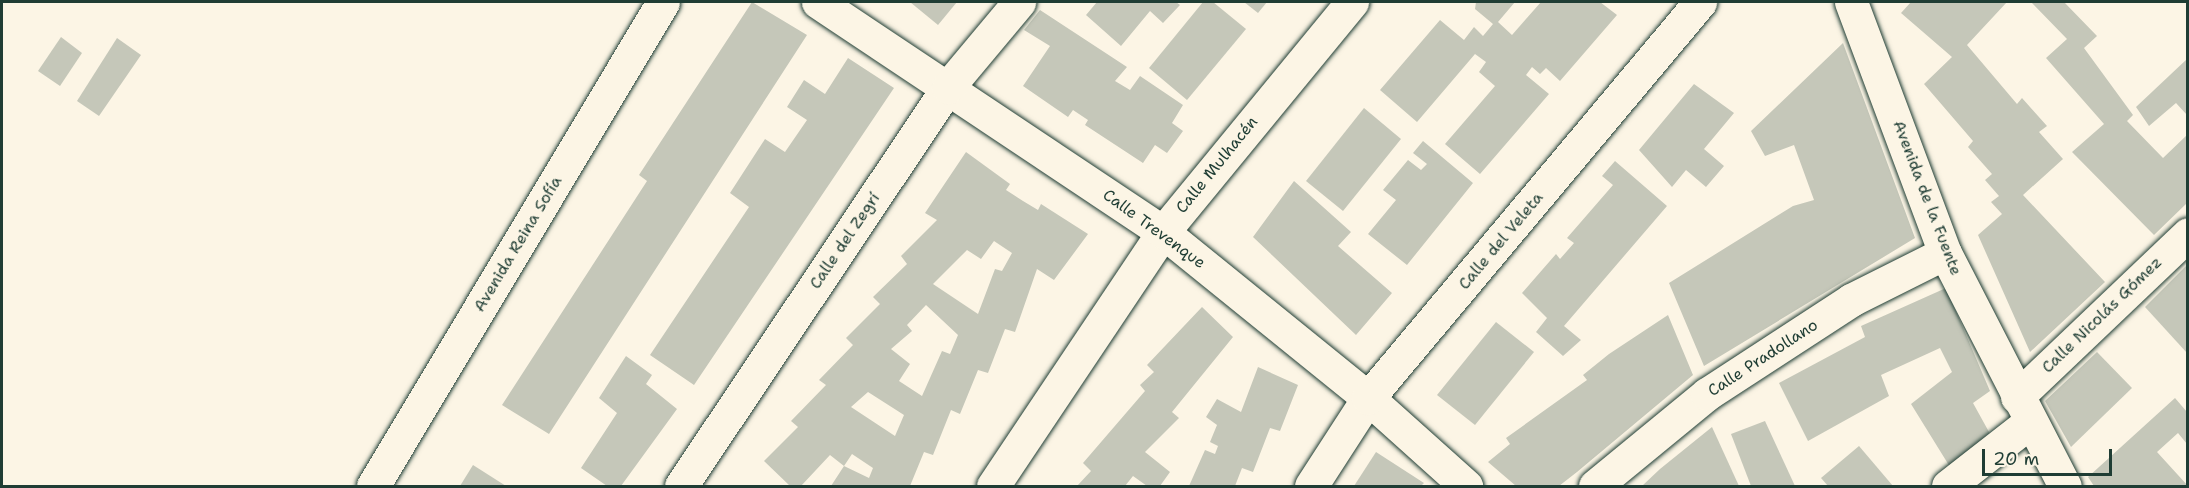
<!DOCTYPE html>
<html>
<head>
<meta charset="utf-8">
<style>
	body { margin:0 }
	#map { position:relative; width:2189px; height:488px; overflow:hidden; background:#fcf5e5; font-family:"Shantell Sans",sans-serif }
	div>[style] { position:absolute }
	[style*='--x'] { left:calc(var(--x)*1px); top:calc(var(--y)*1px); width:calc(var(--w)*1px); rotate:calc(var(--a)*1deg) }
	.building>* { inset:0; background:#c5c7b9 }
	.roads { filter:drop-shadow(0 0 2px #1f3d34) drop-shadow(0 0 2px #1f3d34) }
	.street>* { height:33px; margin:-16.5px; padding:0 16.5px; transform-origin:16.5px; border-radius:16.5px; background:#fcf5e5 }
	.secondary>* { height:33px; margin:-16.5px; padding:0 16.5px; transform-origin:16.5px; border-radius:16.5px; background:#fcf5e5 }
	span { translate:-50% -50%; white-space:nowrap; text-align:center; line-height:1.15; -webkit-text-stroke:4.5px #fcf5e5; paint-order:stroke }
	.street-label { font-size:16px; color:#1f3d34 }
	.frame { position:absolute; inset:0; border:3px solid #1f3d34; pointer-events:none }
	.scale { position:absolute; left:1982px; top:449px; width:130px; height:27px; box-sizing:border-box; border:3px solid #1f3d34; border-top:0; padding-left:8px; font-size:18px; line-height:21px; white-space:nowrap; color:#1f3d34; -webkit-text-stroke:4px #fcf5e5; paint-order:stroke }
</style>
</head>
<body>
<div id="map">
	<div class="building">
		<div style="clip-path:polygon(752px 2px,807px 35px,549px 434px,502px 405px,647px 181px,639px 175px)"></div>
		<div style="clip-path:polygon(910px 2px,957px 2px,938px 25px)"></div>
		<div style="clip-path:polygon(1097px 2px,1176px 2px,1180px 5px,1163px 23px,1150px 11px,1121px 46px,1086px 15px)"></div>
		<div style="clip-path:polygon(1203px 2px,1213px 2px,1246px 29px,1187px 100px,1149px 68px)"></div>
		<div style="clip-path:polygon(1244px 2px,1267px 2px,1258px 13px)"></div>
		<div style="clip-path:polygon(1476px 2px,1515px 2px,1498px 22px,1512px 35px,1541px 2px,1600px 2px,1617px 15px,1560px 81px,1546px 68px,1540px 74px,1532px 67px,1526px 75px,1549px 94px,1480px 174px,1445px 144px,1495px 86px,1479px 72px,1486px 62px,1475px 54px,1417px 122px,1380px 90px,1440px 20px,1464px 40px,1474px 27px,1483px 36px,1493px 24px,1475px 9px)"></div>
		<div style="clip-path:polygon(1911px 2px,2007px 2px,1967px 45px,2017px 104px,2022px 98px,2047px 126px,2039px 132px,2063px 159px,2023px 195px,2105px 282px,2030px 352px,1978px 235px,2002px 214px,1991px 202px,1999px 196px,1985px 180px,1992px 174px,1968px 147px,1973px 141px,1924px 84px,1952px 57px,1901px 13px)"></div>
		<div style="clip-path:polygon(2031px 2px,2064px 2px,2097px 36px,2084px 48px,2133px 115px,2127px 121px,2163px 158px,2187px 135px,2187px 203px,2154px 235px,2072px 152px,2104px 124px,2046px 58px,2067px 39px)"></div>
		<div style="clip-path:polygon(1040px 10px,1127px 67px,1115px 81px,1130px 90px,1140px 76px,1183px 105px,1172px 123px,1183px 131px,1167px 153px,1155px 145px,1143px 163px,1085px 125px,1088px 120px,1073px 110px,1068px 117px,1023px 86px,1050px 46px,1024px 30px)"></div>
		<div style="clip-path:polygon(61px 37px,82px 53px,60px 86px,38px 71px)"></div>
		<div style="clip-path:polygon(117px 38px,141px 55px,99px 116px,77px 101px)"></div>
		<div style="clip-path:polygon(1843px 43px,1915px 238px,1704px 366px,1669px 283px,1793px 206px,1814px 200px,1794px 145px,1765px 156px,1751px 131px)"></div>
		<div style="clip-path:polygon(848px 58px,894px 88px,694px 385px,650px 355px,749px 207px,730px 193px,765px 139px,785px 152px,807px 120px,787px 107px,804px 80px,825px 94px)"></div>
		<div style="clip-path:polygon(2187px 59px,2187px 115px,2176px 103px,2149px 126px,2136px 107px)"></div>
		<div style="clip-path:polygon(1694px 84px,1734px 113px,1704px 149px,1724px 166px,1706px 187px,1686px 170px,1672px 187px,1639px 150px)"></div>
		<div style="clip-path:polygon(1364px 108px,1401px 139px,1343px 211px,1306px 181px)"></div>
		<div style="clip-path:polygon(1423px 141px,1473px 183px,1407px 265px,1368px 234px,1396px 200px,1383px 190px,1408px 160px,1421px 170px,1427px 164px,1413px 153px)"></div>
		<div style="clip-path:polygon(evenodd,966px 152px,1010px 184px,1006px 190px,1023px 201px,1038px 210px,1041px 204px,1088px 234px,1054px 280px,1037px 269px,1015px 332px,1005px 329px,988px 373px,978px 370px,960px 414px,951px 410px,933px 455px,924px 452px,910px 486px,831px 486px,844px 466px,869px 478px,873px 468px,852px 454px,844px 466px,830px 455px,801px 486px,790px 486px,764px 461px,798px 427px,791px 421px,826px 385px,819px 380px,853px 345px,846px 338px,880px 304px,873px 297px,907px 264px,901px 256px,937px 220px,925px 213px,966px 152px,994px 241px,1012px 253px,1002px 271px,995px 269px,978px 314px,933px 284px,967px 250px,981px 259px,994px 241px,966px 152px,926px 305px,958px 335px,950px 354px,942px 351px,922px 396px,899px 381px,910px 364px,891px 349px,912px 331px,907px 325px,926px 305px,966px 152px,868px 392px,904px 415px,895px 436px,851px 407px,868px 392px)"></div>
		<div style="clip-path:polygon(1615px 161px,1667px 206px,1564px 326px,1581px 340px,1563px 356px,1536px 332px,1547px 318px,1522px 293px,1556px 254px,1560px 259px,1574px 243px,1567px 238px,1613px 185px,1602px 176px)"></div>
		<div style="clip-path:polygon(1294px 181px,1351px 232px,1338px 246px,1392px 293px,1356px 335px,1253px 237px)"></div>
		<div style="clip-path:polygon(2187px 265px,2187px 353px,2145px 307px)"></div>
		<div style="clip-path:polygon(1946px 288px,1990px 391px,1973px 403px,1994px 441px,1950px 467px,1911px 404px,1952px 372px,1940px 348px,1881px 375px,1889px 396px,1808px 441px,1779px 383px,1865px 337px,1861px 326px)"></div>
		<div style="clip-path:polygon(1202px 307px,1233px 337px,1172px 412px,1179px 418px,1145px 452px,1170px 472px,1160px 486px,1147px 486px,1133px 476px,1125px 486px,1077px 486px,1091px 471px,1083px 463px,1145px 391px,1140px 385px,1154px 372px,1147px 365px)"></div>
		<div style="clip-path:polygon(1668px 315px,1693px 375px,1577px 472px,1559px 486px,1516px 486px,1488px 462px,1510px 444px,1506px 438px,1587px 380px,1583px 375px,1609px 354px)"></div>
		<div style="clip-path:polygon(1496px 322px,1534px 352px,1475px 425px,1437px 395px)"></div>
		<div style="clip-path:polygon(2097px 352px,2132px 388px,2071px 447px,2045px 401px)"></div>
		<div style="clip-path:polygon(626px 356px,652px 375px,646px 384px,677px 409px,621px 486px,607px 486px,581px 468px,617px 413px,599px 398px)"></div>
		<div style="clip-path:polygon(1258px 367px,1298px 385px,1280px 431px,1270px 428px,1253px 472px,1242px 468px,1235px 486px,1189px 486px,1205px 450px,1215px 454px,1218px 446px,1210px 442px,1217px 425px,1206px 417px,1217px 399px,1241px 412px)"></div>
		<div style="clip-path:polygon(2175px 398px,2187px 412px,2187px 444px,2178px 433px,2157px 452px,2188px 486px,2094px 486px,2088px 477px)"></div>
		<div style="clip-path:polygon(1765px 421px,1795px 486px,1751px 486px,1731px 434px)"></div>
		<div style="clip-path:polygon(1712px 427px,1739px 486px,1642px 486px,1660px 469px)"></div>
		<div style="clip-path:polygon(1859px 446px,1893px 486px,1828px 486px,1821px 478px)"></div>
		<div style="clip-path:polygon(1376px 452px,1424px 483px,1421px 486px,1354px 486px)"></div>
		<div style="clip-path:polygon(473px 465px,506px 486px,460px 486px)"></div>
	</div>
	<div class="roads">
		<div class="street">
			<div style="--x:818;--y:2;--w:415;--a:33.7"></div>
			<div style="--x:1163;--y:232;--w:264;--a:39"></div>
			<div style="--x:1368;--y:398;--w:132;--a:41.9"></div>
			<div style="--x:2017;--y:397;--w:236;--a:-43.6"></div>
			<div style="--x:681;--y:486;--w:480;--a:-56.2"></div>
			<div style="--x:948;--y:87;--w:111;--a:-50.1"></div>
			<div style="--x:993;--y:486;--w:306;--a:-56.2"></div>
			<div style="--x:1163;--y:232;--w:298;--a:-50.6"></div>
			<div style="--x:1311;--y:486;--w:105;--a:-57.1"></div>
			<div style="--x:1368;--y:398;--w:517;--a:-50.02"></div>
			<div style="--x:1595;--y:486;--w:145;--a:-39.4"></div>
			<div style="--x:1707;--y:394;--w:172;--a:-33.1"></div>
			<div style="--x:1851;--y:300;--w:105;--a:-26.6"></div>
			<div style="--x:1948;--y:486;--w:104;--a:-38"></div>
		</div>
		<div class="secondary">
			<div style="--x:1851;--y:2;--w:268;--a:69.5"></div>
			<div style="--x:1945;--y:253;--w:262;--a:62.8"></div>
			<div style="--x:373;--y:486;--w:564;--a:-59.07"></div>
		</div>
	</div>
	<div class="street-label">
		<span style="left:1217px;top:165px;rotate:-51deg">Calle Mulhacén</span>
		<span style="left:1927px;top:198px;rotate:69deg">Avenida de la Fuente</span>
		<span style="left:1154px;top:229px;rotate:36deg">Calle Trevenque</span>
		<span style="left:845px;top:241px;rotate:-56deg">Calle del Zegrí</span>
		<span style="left:1501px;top:241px;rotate:-50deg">Calle del Veleta</span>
		<span style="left:518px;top:244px;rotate:-59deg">Avenida Reina Sofía</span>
		<span style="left:2102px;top:315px;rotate:-44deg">Calle Nicolás Gómez</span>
		<span style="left:1763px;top:358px;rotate:-33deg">Calle Pradollano</span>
	</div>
	<div class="frame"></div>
	<div class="scale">20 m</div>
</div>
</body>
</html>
